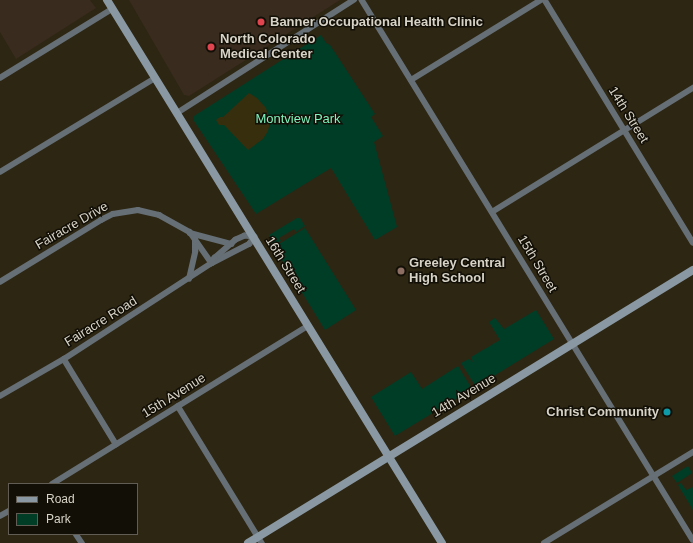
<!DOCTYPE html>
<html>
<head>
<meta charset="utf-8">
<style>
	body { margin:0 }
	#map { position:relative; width:693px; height:543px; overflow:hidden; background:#2d2613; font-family:Arial,sans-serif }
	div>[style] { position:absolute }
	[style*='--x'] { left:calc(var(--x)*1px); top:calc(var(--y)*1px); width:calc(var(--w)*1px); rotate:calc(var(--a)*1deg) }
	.medical>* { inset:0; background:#392b1e }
	.green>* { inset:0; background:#003d27 }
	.sand>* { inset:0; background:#362e0d }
	.street>* { height:5.5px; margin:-2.75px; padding:0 2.75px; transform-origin:2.75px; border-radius:2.75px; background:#666f75 }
	.secondary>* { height:8px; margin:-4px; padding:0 4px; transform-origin:4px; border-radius:4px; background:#8998a2 }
	.dots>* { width:11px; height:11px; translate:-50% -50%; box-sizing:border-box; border:2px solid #120f07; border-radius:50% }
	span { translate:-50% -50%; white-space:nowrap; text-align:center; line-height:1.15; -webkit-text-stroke:3px #120f07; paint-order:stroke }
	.poi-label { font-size:13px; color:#d8d3c7; font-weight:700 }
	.left { translate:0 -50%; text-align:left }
	.right { translate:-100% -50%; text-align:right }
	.street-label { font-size:13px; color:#d8d3c7 }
	.park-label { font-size:13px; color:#7ef4be }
	.legend { position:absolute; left:8px; top:483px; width:130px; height:52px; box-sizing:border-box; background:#120f07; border:1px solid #615d54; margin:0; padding:5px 7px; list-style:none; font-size:12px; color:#d8d3c7 }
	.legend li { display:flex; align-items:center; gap:8px; height:20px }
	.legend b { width:20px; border:1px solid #615d54 }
</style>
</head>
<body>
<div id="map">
	<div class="medical">
		<div style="clip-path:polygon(0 0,90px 0,96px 8px,16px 59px,0 32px)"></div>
		<div style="clip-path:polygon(129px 0,340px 0,189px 96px,184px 95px)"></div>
	</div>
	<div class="green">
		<div style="clip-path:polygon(321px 35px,326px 43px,330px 45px,375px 114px,371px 117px,383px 136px,374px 142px,397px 227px,375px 240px,331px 168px,256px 214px,194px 121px,194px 116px)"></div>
		<div style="clip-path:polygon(297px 218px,300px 218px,305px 226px,296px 232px,294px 229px,279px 238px,281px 241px,272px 246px,269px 238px,269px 235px)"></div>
		<div style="clip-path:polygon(305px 228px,356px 310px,325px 330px,274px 247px)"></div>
		<div style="clip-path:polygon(536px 310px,554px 339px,476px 387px,461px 363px,469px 359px,473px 362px,471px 357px,500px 340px,489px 322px,495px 318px,504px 329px)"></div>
		<div style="clip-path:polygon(458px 366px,472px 389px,395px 436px,371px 397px,411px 372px,422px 389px)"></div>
		<div style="clip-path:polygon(688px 466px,692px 473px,677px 483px,672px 476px)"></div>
		<div style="clip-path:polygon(681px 483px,686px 490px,693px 487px,693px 510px,678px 485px)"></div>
	</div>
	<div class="sand">
		<div style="clip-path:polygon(249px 93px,257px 98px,266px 108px,270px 122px,268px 131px,263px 139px,248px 150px,224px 125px,219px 125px,216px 120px,220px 117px,223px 117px)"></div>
	</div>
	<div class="street">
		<div style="--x:362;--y:0;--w:633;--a:58.49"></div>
		<div style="--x:545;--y:0;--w:284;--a:58.6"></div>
		<div style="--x:0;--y:78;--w:132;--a:-31.6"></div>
		<div style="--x:411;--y:80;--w:153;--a:-31.6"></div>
		<div style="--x:177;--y:113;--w:210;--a:-32.6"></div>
		<div style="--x:0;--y:172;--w:181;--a:-31.2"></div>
		<div style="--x:492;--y:212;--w:236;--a:-31.7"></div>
		<div style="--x:190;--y:233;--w:43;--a:14.7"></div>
		<div style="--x:189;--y:279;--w:28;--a:-77"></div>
		<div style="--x:195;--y:252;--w:13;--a:-90"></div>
		<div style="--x:0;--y:282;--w:119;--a:-31.5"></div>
		<div style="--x:101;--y:220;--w:13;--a:-27"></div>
		<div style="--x:113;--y:214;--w:25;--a:-9"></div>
		<div style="--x:138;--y:210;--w:22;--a:13"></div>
		<div style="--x:159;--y:215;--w:35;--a:29"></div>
		<div style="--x:190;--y:232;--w:38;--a:55"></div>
		<div style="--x:64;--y:359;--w:100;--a:58.5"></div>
		<div style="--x:0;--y:396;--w:74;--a:-30"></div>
		<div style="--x:64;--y:359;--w:176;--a:-33"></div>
		<div style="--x:212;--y:263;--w:42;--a:-27.2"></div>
		<div style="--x:249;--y:244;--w:9;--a:-54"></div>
		<div style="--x:254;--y:237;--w:9;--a:-174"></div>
		<div style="--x:245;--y:236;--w:10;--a:156"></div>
		<div style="--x:236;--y:240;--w:28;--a:139"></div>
		<div style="--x:215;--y:258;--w:6;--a:121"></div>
		<div style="--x:178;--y:406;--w:161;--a:58.5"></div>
		<div style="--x:52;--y:484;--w:301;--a:-31.7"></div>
		<div style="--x:0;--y:516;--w:10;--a:-29"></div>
		<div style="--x:76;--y:534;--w:11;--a:56"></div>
		<div style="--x:544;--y:543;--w:175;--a:-31.4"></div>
	</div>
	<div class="secondary">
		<div style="--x:107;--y:0;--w:638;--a:58.33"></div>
		<div style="--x:248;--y:543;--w:522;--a:-31.53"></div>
	</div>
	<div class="dots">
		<div style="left:261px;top:22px;background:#e0444e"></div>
		<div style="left:211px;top:47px;background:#e0444e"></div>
		<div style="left:401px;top:271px;background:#8d6e63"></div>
		<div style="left:667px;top:412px;background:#0f9aa8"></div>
	</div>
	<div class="poi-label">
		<span class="left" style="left:270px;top:22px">Banner Occupational Health Clinic</span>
		<span class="left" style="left:220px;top:47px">North Colorado<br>Medical Center</span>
		<span class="left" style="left:409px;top:271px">Greeley Central<br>High School</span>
		<span class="right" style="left:659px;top:412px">Christ Community</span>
	</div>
	<div class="street-label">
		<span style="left:628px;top:115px;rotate:58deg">14th Street</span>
		<span style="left:72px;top:226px;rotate:-30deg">Fairacre Drive</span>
		<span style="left:537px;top:264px;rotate:59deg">15th Street</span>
		<span style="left:285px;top:265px;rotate:58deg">16th Street</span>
		<span style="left:101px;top:322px;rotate:-32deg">Fairacre Road</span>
		<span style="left:174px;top:396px;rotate:-32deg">15th Avenue</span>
		<span style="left:464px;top:396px;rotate:-31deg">14th Avenue</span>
	</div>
	<div class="park-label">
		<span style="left:298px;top:119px">Montview Park</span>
	</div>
	<ul class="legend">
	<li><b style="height:5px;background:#8998a2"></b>Road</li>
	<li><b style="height:11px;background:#003d27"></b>Park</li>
	</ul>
</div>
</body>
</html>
